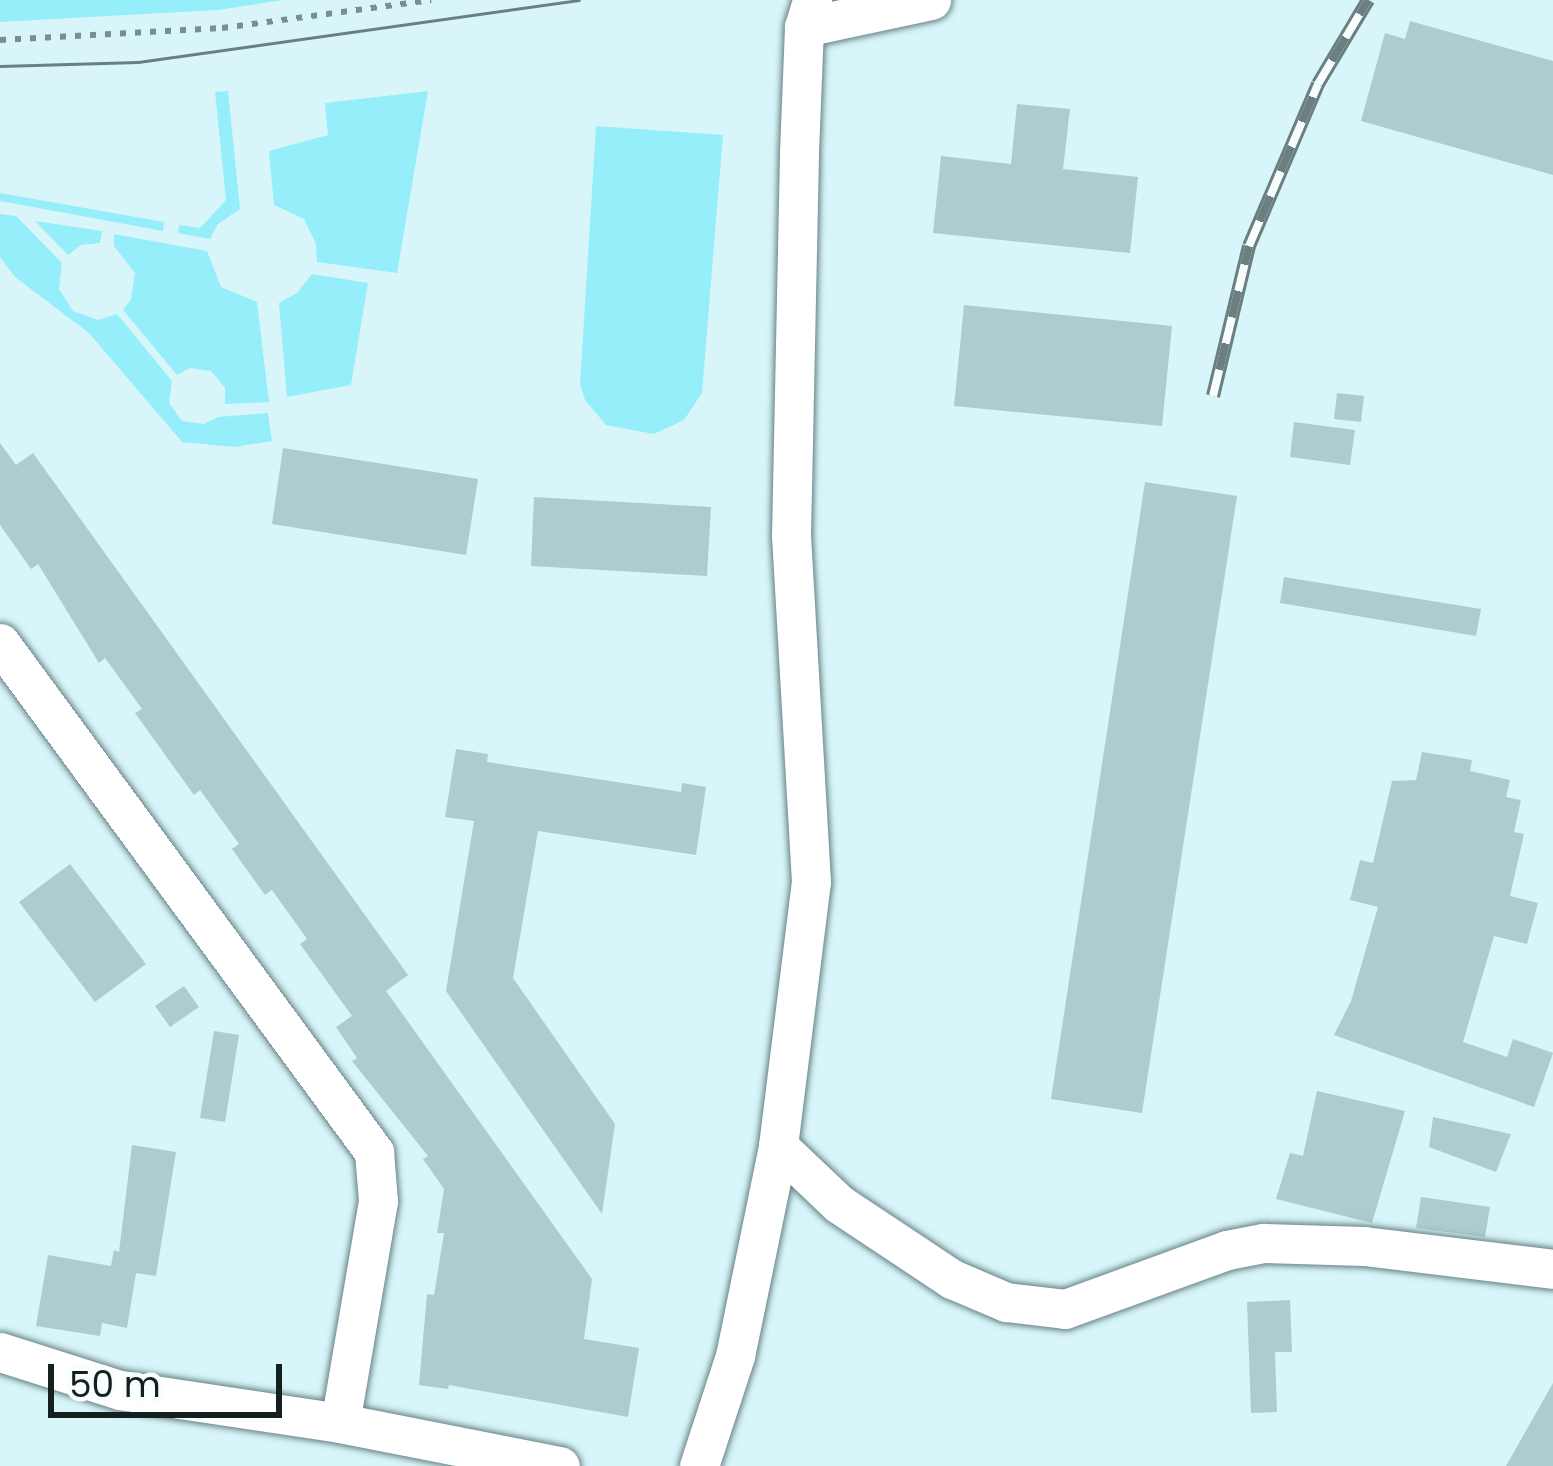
<!DOCTYPE html>
<html>
<head>
<meta charset="utf-8">
<style>
	body { margin:0 }
	#map { position:relative; width:1553px; height:1466px; overflow:hidden; background:#d8f6fa; font-family:Poppins,sans-serif }
	div>[style] { position:absolute }
	[style*='--x'] { left:calc(var(--x)*1px); top:calc(var(--y)*1px); width:calc(var(--w)*1px); rotate:calc(var(--a)*1deg) }
	.green>* { inset:0; background:#96eefb }
	.building>* { inset:0; background:#aecbcf }
	.path>* { height:6px; margin-top:-3px; transform-origin:0; background:repeating-linear-gradient(90deg,#798e90 0 6px,transparent 0 15px) }
	.roads { filter:drop-shadow(0 0 3px #678286) drop-shadow(0 0 3px #678286) }
	.minor>* { height:39px; margin:-19.5px; padding:0 19.5px; transform-origin:19.5px; border-radius:19.5px; background:#fff }
	.tram>* { height:3px; margin:-1.5px; padding:0 1.5px; transform-origin:1.5px; border-radius:1.5px; background:#6b7f81 }
	.rail>* { height:14px; margin-top:-7px; transform-origin:0; background:repeating-linear-gradient(90deg,#f8fefe 0 27px,#6b7f81 0 54px); box-sizing:border-box; border-block:3px solid #6b7f81 }
	span { translate:-50% -50%; white-space:nowrap; text-align:center; line-height:1.15; -webkit-text-stroke:9px #f8fefe; paint-order:stroke }
	.scale { position:absolute; left:48px; top:1364px; width:234px; height:54px; box-sizing:border-box; border:6px solid #141f20; border-top:0; padding-left:15px; font-size:36px; line-height:42px; white-space:nowrap; color:#141f20; -webkit-text-stroke:9px #f8fefe; paint-order:stroke }
</style>
</head>
<body>
<div id="map">
	<div class="green">
		<div style="clip-path:polygon(0 0,284px 0,218px 10px,0 22px)"></div>
		<div style="clip-path:polygon(228px 91px,240px 209px,218px 224px,210px 239px,178px 233px,179px 225px,200px 228px,226px 200px,215px 92px)"></div>
		<div style="clip-path:polygon(428px 91px,397px 273px,317px 262px,316px 244px,304px 219px,274px 205px,269px 151px,328px 135px,325px 103px)"></div>
		<div style="clip-path:polygon(596px 126px,723px 135px,702px 393px,684px 420px,654px 434px,606px 425px,585px 400px,580px 384px)"></div>
		<div style="clip-path:polygon(0 193px,164px 222px,163px 231px,0 201px)"></div>
		<div style="clip-path:polygon(0 214px,16px 216px,62px 263px,59px 289px,73px 311px,98px 320px,117px 314px,172px 381px,169px 403px,182px 421px,204px 424px,218px 417px,268px 413px,272px 441px,235px 447px,182px 442px,89px 333px,15px 277px,0 257px)"></div>
		<div style="clip-path:polygon(35px 221px,102px 231px,100px 243px,81px 245px,68px 255px)"></div>
		<div style="clip-path:polygon(114px 234px,207px 251px,221px 287px,257px 302px,269px 402px,225px 404px,225px 388px,211px 371px,190px 368px,177px 375px,123px 310px,131px 299px,135px 273px,114px 246px)"></div>
		<div style="clip-path:polygon(312px 274px,368px 283px,351px 385px,287px 397px,279px 303px,297px 293px)"></div>
	</div>
	<div class="building">
		<div style="clip-path:polygon(1410px 21px,1553px 61px,1553px 175px,1361px 121px,1385px 33px,1405px 39px)"></div>
		<div style="clip-path:polygon(1017px 104px,1070px 109px,1063px 169px,1138px 177px,1130px 253px,933px 233px,941px 156px,1011px 164px)"></div>
		<div style="clip-path:polygon(964px 305px,1172px 326px,1162px 426px,954px 406px)"></div>
		<div style="clip-path:polygon(1337px 393px,1364px 396px,1361px 422px,1334px 419px)"></div>
		<div style="clip-path:polygon(1294px 422px,1355px 430px,1350px 465px,1290px 457px)"></div>
		<div style="clip-path:polygon(0 443px,16px 465px,33px 453px,408px 975px,386px 991px,592px 1279px,584px 1339px,639px 1348px,628px 1417px,449px 1385px,448px 1389px,419px 1385px,427px 1294px,434px 1295px,444px 1233px,437px 1233px,444px 1189px,423px 1159px,428px 1156px,352px 1061px,357px 1058px,336px 1027px,352px 1016px,300px 944px,307px 939px,272px 890px,265px 895px,232px 849px,239px 844px,200px 790px,194px 795px,135px 713px,142px 709px,105px 658px,99px 663px,38px 564px,31px 569px,0 525px)"></div>
		<div style="clip-path:polygon(283px 448px,478px 479px,466px 555px,272px 524px)"></div>
		<div style="clip-path:polygon(1145px 482px,1237px 496px,1142px 1113px,1051px 1099px)"></div>
		<div style="clip-path:polygon(534px 497px,711px 507px,707px 576px,531px 566px)"></div>
		<div style="clip-path:polygon(1284px 577px,1481px 609px,1476px 636px,1280px 603px)"></div>
		<div style="clip-path:polygon(456px 749px,488px 754px,487px 762px,681px 792px,682px 783px,706px 787px,696px 855px,538px 831px,513px 978px,615px 1124px,602px 1214px,446px 991px,474px 821px,445px 817px)"></div>
		<div style="clip-path:polygon(1422px 752px,1472px 760px,1470px 771px,1510px 780px,1506px 797px,1521px 800px,1514px 832px,1524px 834px,1510px 896px,1538px 903px,1527px 944px,1494px 936px,1463px 1042px,1507px 1057px,1513px 1039px,1553px 1053px,1534px 1107px,1334px 1035px,1351px 1001px,1378px 907px,1350px 900px,1360px 860px,1373px 863px,1392px 781px,1416px 780px)"></div>
		<div style="clip-path:polygon(70px 864px,146px 964px,95px 1002px,19px 902px)"></div>
		<div style="clip-path:polygon(184px 986px,199px 1007px,170px 1027px,155px 1006px)"></div>
		<div style="clip-path:polygon(214px 1031px,239px 1035px,225px 1122px,200px 1118px)"></div>
		<div style="clip-path:polygon(1317px 1091px,1405px 1111px,1372px 1223px,1276px 1199px,1290px 1153px,1303px 1156px)"></div>
		<div style="clip-path:polygon(1433px 1117px,1511px 1134px,1496px 1172px,1429px 1147px)"></div>
		<div style="clip-path:polygon(132px 1145px,176px 1152px,156px 1276px,136px 1273px,127px 1328px,102px 1323px,100px 1336px,36px 1326px,48px 1255px,111px 1266px,114px 1250px,119px 1252px)"></div>
		<div style="clip-path:polygon(1421px 1197px,1490px 1207px,1485px 1237px,1416px 1228px)"></div>
		<div style="clip-path:polygon(1290px 1300px,1292px 1352px,1275px 1352px,1277px 1412px,1251px 1413px,1247px 1302px)"></div>
		<div style="clip-path:polygon(1553px 1383px,1553px 1466px,1506px 1466px)"></div>
	</div>
	<div class="path">
		<div style="--x:0;--y:40;--w:222;--a:-3.1"></div>
		<div style="--x:222;--y:28;--w:211;--a:-7.6"></div>
	</div>
	<div class="roads">
		<div class="minor">
			<div style="--x:804;--y:27;--w:130;--a:-12"></div>
			<div style="--x:0;--y:643;--w:632;--a:53.69"></div>
			<div style="--x:374;--y:1152;--w:49;--a:85.3"></div>
			<div style="--x:378;--y:1201;--w:225;--a:99.7"></div>
			<div style="--x:340;--y:1423;--w:224;--a:11.1"></div>
			<div style="--x:778;--y:1146;--w:84;--a:43.6"></div>
			<div style="--x:839;--y:1204;--w:136;--a:33.6"></div>
			<div style="--x:952;--y:1279;--w:59;--a:23.1"></div>
			<div style="--x:1006;--y:1302;--w:59;--a:6.8"></div>
			<div style="--x:1065;--y:1309;--w:172;--a:-20"></div>
			<div style="--x:1227;--y:1250;--w:38;--a:-11"></div>
			<div style="--x:1264;--y:1243;--w:100;--a:1.7"></div>
			<div style="--x:1364;--y:1246;--w:190;--a:6.9"></div>
			<div style="--x:0;--y:1352;--w:126;--a:17.6"></div>
			<div style="--x:120;--y:1390;--w:222;--a:8.5"></div>
			<div style="--x:699;--y:1466;--w:116;--a:-71.9"></div>
			<div style="--x:735;--y:1356;--w:214;--a:-78.4"></div>
			<div style="--x:778;--y:1146;--w:266;--a:-82.9"></div>
			<div style="--x:811;--y:882;--w:347;--a:-93.3"></div>
			<div style="--x:791;--y:536;--w:384;--a:-88.8"></div>
			<div style="--x:799;--y:152;--w:125;--a:-87.7"></div>
			<div style="--x:804;--y:27;--w:28;--a:-73"></div>
		</div>
	</div>
	<div class="tram">
		<div style="--x:0;--y:66;--w:138;--a:-1.7"></div>
		<div style="--x:138;--y:62;--w:445;--a:-8"></div>
	</div>
	<div class="rail">
		<div style="--x:1213;--y:396;--w:154;--a:-76.5"></div>
		<div style="--x:1249;--y:246;--w:176;--a:-66.9"></div>
		<div style="--x:1318;--y:84;--w:98;--a:-59.2"></div>
	</div>
	<div class="scale">50 m</div>
</div>
</body>
</html>
